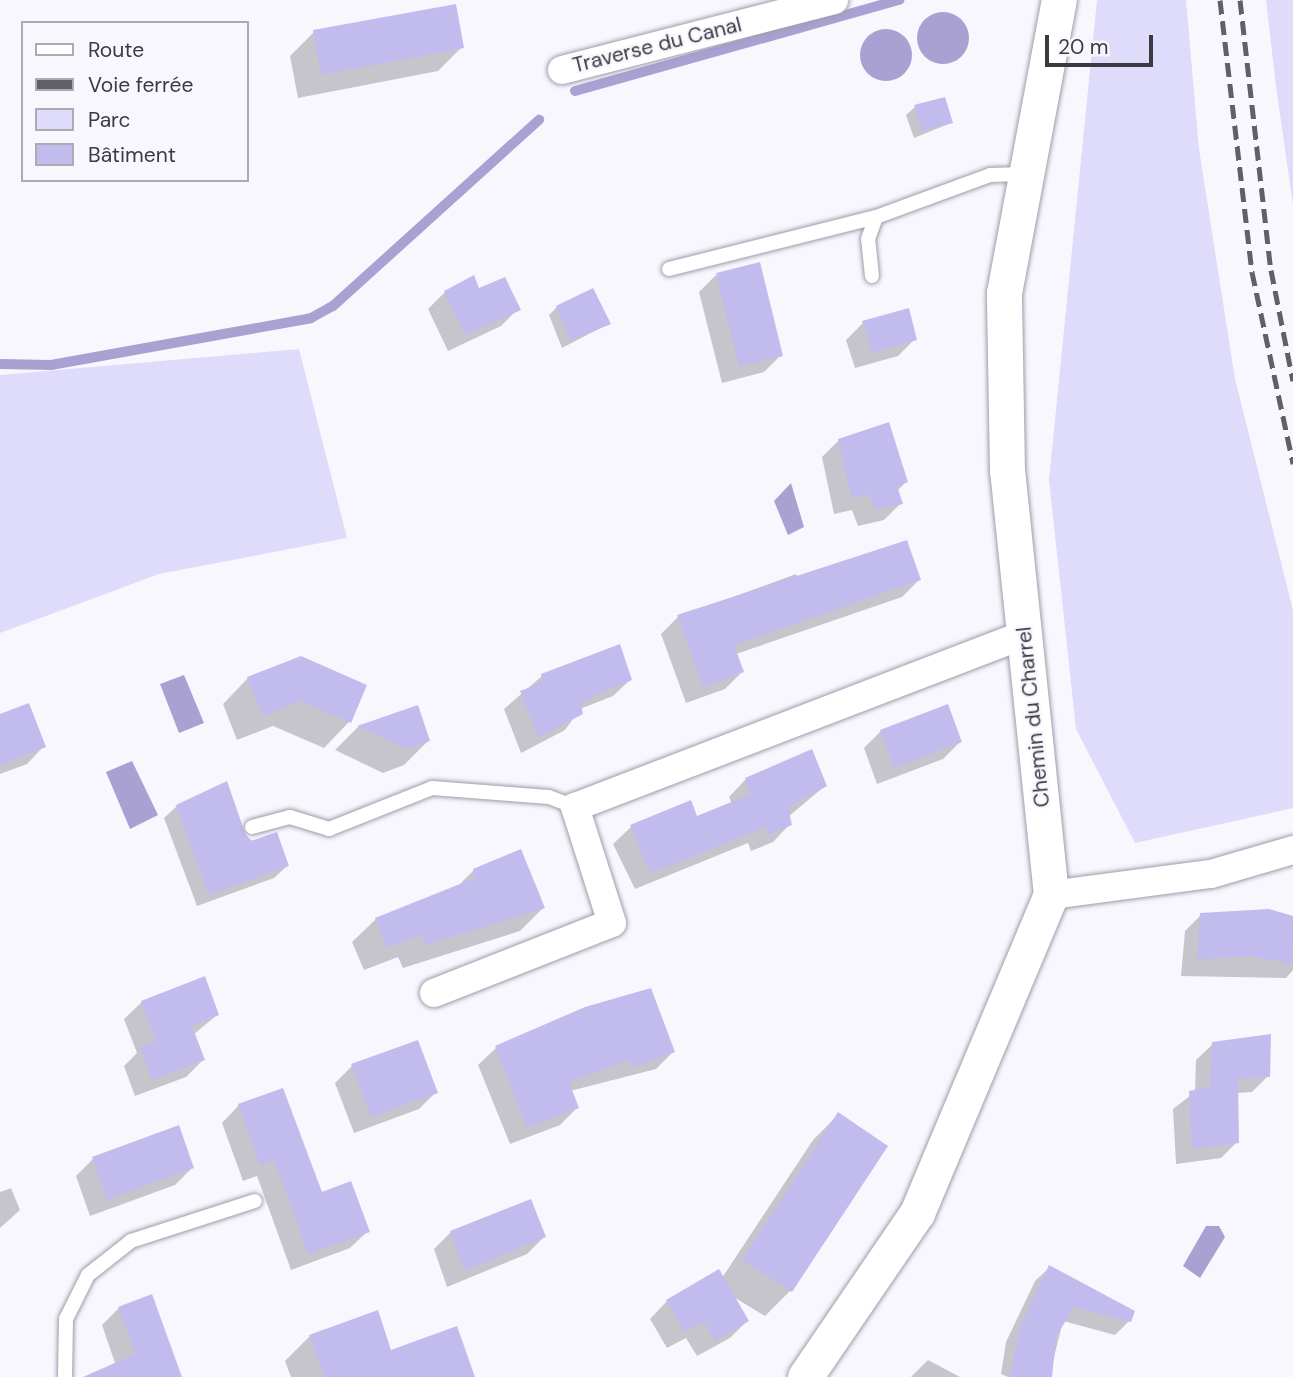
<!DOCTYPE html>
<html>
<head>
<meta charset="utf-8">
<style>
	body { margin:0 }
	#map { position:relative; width:1293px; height:1377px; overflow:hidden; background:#f8f7fe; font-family:"DM Sans",sans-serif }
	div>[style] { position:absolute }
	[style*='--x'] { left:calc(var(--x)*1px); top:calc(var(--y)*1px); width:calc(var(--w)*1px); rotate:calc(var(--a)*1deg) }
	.green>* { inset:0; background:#dfdbfb }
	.water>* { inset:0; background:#a8a1d2 }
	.round { border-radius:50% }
	.shadow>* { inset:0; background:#0003 }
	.stream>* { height:10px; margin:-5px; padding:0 5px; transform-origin:5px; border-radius:5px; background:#a8a1d2 }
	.building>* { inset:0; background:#c2bbee }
	.roads { filter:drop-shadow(0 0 2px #9e9cac) drop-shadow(0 0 2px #9e9cac) }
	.service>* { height:14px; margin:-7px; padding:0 7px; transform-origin:7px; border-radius:7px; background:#fff }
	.minor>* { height:28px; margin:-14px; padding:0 14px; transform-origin:14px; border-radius:14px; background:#fff }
	.tertiary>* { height:35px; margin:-17.5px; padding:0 17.5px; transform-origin:17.5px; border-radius:17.5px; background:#fff }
	.rail>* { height:5px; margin-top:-2.5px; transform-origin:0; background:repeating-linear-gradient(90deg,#616067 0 14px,transparent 0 21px) }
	span { translate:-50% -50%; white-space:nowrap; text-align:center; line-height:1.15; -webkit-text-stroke:5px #f8f7fe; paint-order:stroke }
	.street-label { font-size:21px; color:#3b3a41 }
	.legend { position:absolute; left:21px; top:21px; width:228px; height:161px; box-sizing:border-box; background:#f8f7fe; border:2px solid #acabb2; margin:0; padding:9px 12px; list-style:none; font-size:21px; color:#3b3a41 }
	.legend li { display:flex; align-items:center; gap:14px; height:35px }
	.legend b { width:35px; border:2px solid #acabb2 }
	.scale { position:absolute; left:1045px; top:35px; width:108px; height:32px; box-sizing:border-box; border:4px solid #3b3a41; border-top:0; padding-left:9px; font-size:21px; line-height:24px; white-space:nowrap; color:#3b3a41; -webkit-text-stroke:5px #f8f7fe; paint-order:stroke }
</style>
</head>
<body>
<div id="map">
	<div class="green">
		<div style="clip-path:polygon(1097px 0,1186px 0,1199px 149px,1235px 379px,1293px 610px,1293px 808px,1135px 843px,1076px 729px,1049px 480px)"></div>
		<div style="clip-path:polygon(1266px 0,1293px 0,1293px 205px,1276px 86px)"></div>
		<div style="clip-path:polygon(299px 349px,347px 538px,159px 574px,0 633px,0 375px)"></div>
	</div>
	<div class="water">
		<div class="round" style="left:917px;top:12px;width:52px;height:52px"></div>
		<div class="round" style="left:860px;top:29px;width:52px;height:52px"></div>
		<div style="clip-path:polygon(791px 483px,804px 527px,788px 535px,774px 501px)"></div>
		<div style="clip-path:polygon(184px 675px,204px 723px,179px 733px,160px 684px)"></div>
		<div style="clip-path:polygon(132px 761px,158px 815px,130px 829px,106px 772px)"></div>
		<div style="clip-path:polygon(1206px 1226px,1219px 1226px,1225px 1237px,1200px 1278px,1183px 1266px)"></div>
	</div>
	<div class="shadow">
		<div style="clip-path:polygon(314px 32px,462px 47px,438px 71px,298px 98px,290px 56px)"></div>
		<div style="clip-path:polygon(915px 107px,951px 123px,914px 138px,906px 115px)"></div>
		<div style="clip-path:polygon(716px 275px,781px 355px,764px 372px,722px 383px,699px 292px)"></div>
		<div style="clip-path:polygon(478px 290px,518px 309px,501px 326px,448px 351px,428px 309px,445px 292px)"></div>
		<div style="clip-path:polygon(557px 307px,608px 324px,562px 348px,549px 315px)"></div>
		<div style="clip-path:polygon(863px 323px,915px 339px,898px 356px,855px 368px,846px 340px)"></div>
		<div style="clip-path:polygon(839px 440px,906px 482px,897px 491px,901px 503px,884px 520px,858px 526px,852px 510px,834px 514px,822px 457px)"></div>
		<div style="clip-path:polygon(796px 574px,798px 580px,919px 580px,902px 597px,736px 654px,742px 672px,725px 689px,686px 703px,661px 634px,678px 617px)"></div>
		<div style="clip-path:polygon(542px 676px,630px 680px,613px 696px,580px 709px,565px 730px,521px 753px,504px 709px)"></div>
		<div style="clip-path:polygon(248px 678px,365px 686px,349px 722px,324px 748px,273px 726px,237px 740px,223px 704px)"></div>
		<div style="clip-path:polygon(417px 707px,428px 741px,404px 765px,383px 773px,335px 750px,358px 727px)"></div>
		<div style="clip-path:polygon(0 716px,44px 746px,27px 764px,0 774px)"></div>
		<div style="clip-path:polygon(881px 731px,960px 742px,943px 759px,877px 784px,864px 748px)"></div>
		<div style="clip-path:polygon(746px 779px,825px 786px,788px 817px,790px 824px,773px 842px,751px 851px,748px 843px,635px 889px,613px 844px,631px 827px,690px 803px,696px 818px,732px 804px,729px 797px)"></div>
		<div style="clip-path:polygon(177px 806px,243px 834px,287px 866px,274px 878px,197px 906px,164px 818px)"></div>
		<div style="clip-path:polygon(474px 870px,543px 908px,520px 931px,403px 968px,398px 957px,364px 970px,352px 942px,376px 919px,457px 887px)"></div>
		<div style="clip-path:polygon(1269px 911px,1293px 918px,1293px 970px,1286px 978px,1181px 976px,1185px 931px,1201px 915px)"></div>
		<div style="clip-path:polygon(142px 1002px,217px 1015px,193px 1035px,203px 1060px,186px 1077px,135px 1096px,124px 1066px,137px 1053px,124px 1019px)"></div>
		<div style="clip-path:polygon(585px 1009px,673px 1052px,656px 1069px,570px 1091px,577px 1108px,560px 1125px,510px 1144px,478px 1065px,496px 1048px)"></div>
		<div style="clip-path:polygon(1213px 1044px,1268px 1076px,1252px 1092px,1237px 1093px,1237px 1142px,1221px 1158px,1176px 1164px,1173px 1109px,1195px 1092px,1196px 1060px)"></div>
		<div style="clip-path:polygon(352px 1066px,436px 1092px,419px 1109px,354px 1133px,335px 1083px)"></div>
		<div style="clip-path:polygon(239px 1105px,320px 1194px,368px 1231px,350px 1248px,291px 1270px,257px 1176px,243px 1181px,222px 1123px)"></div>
		<div style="clip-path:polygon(838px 1115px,790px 1291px,765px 1316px,732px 1296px,747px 1321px,730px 1338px,697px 1356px,686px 1338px,667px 1348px,650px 1319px,667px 1301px,722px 1278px,813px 1140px)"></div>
		<div style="clip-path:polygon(93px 1159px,192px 1168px,175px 1185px,90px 1216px,76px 1176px)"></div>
		<div style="clip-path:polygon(11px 1188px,20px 1210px,0 1228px,0 1192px)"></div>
		<div style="clip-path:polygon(451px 1232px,544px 1237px,527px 1254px,447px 1287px,434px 1249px)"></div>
		<div style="clip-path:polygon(1050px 1267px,1129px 1321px,1115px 1335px,1063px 1321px,1049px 1377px,1008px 1377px,1001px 1374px,1006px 1342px,1035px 1281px)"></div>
		<div style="clip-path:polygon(119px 1308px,178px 1377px,98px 1377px,115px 1363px,102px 1325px)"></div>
		<div style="clip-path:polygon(310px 1336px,390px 1352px,473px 1377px,291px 1377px,285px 1361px)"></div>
		<div style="clip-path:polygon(928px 1360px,960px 1377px,911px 1377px)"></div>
	</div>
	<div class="stream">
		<div style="--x:575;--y:91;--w:337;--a:-15.7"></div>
		<div style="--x:0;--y:364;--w:51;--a:1.1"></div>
		<div style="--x:51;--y:365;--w:264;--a:-10.2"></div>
		<div style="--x:311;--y:318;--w:25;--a:-29"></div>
		<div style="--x:333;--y:306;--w:278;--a:-42.1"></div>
	</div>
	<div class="building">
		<div style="clip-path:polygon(456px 4px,464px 48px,321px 75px,313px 30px)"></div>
		<div style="clip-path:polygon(945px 97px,953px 123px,922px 131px,914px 105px)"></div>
		<div style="clip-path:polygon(760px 262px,783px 356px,739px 367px,716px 273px)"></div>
		<div style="clip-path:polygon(474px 275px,479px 288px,505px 277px,521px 310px,465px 335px,444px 291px)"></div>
		<div style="clip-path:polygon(593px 288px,611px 324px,570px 341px,556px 306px)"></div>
		<div style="clip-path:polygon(909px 308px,917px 340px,872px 352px,862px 321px)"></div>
		<div style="clip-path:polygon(889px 422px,908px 482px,897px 486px,903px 504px,875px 510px,869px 494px,851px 498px,838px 439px)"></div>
		<div style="clip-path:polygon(907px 540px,921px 580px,734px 645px,744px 672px,703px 687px,677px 615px)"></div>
		<div style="clip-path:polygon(620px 644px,632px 680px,597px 694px,581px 705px,583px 714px,538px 738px,520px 691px,543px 682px,541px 674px)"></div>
		<div style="clip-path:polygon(301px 656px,367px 685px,351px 723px,299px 701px,263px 716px,247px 677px)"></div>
		<div style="clip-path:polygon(29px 703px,46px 747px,0 765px,0 714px)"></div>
		<div style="clip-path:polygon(948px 704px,962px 742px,894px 768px,880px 730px)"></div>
		<div style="clip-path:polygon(418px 705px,430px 741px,408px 749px,357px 726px)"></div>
		<div style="clip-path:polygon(812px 749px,827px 786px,788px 807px,792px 825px,768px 835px,765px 827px,652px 873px,646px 865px,630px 825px,691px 800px,697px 816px,751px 794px,745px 778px)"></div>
		<div style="clip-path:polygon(227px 781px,245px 833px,251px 841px,277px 832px,289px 866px,209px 895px,176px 805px)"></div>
		<div style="clip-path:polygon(521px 849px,545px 908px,426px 945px,421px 935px,387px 948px,375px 918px,475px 878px,473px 869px)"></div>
		<div style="clip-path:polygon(1269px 909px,1293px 916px,1292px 964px,1250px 956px,1197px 960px,1200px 913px)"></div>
		<div style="clip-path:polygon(205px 976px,219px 1015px,192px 1026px,205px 1060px,152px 1080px,140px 1047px,156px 1041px,141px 1001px)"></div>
		<div style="clip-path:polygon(651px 988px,675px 1052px,632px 1068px,629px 1060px,569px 1082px,579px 1108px,527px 1128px,495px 1046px,585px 1007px)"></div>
		<div style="clip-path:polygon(1271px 1034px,1270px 1077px,1238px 1079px,1239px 1143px,1192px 1149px,1189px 1091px,1210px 1087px,1212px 1042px)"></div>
		<div style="clip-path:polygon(418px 1040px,438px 1093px,371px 1117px,351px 1064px)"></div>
		<div style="clip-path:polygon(283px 1088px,322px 1192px,351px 1181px,370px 1232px,308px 1254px,274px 1160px,260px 1165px,238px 1104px)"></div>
		<div style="clip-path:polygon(838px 1112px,888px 1146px,792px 1292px,742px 1260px)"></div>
		<div style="clip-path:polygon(179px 1125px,194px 1168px,107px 1200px,92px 1157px)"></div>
		<div style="clip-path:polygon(531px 1199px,546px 1237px,464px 1271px,450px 1231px)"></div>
		<div style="clip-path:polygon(1049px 1265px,1135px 1311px,1131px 1322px,1074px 1307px,1056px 1337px,1052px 1377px,1010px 1377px,1020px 1327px)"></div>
		<div style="clip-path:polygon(719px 1269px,749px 1321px,715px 1341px,704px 1322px,685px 1332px,666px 1300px)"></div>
		<div style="clip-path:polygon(152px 1294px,182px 1377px,83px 1377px,135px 1354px,118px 1307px)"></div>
		<div style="clip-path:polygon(378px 1310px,391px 1350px,457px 1326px,475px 1377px,324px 1377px,309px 1335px)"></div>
	</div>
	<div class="roads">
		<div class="service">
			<div style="--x:669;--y:269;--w:213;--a:-14.1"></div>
			<div style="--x:872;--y:276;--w:37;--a:-96"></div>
			<div style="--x:868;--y:239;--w:23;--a:-70"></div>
			<div style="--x:876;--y:217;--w:121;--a:-20.2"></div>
			<div style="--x:990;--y:175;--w:32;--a:-2"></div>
			<div style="--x:252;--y:827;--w:39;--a:-15"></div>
			<div style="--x:290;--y:817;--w:41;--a:17.1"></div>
			<div style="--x:329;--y:829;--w:111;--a:-21.7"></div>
			<div style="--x:432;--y:788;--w:117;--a:4.4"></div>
			<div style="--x:549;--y:797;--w:28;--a:21"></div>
			<div style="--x:65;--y:1377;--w:58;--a:-89"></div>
			<div style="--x:66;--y:1319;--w:49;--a:-63.4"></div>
			<div style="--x:88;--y:1275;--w:55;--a:-38.3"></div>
			<div style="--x:131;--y:1241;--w:130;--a:-17.9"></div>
		</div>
		<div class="minor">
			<div style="--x:562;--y:70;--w:281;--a:-14.4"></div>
			<div style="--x:1051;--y:895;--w:161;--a:-7.5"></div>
			<div style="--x:1211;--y:874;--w:85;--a:-16.3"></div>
			<div style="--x:434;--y:993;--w:191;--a:-21.5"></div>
			<div style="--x:612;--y:923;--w:122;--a:-107.7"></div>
			<div style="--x:575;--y:807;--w:481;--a:-21"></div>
		</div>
		<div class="tertiary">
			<div style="--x:805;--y:1377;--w:199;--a:-55.7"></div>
			<div style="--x:917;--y:1213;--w:345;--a:-67.2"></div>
			<div style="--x:1051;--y:895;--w:426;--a:-95.9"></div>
			<div style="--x:1007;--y:471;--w:178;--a:-91"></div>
			<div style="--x:1004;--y:293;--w:298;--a:-79.4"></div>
		</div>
	</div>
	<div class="rail">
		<div style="--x:1220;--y:0;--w:274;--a:83.3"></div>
		<div style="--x:1252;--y:272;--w:196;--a:77.9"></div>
		<div style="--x:1240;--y:0;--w:272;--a:83.5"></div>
		<div style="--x:1271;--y:270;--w:113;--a:78.8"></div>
	</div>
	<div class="street-label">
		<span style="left:657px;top:45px;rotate:-14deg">Traverse du Canal</span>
		<span style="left:1033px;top:717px;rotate:-96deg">Chemin du Charrel</span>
	</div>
	<ul class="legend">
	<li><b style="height:9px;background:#fff"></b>Route</li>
	<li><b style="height:9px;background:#616067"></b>Voie ferrée</li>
	<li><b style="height:19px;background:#dfdbfb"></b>Parc</li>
	<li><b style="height:19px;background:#c2bbee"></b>Bâtiment</li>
	</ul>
	<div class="scale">20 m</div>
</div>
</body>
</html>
